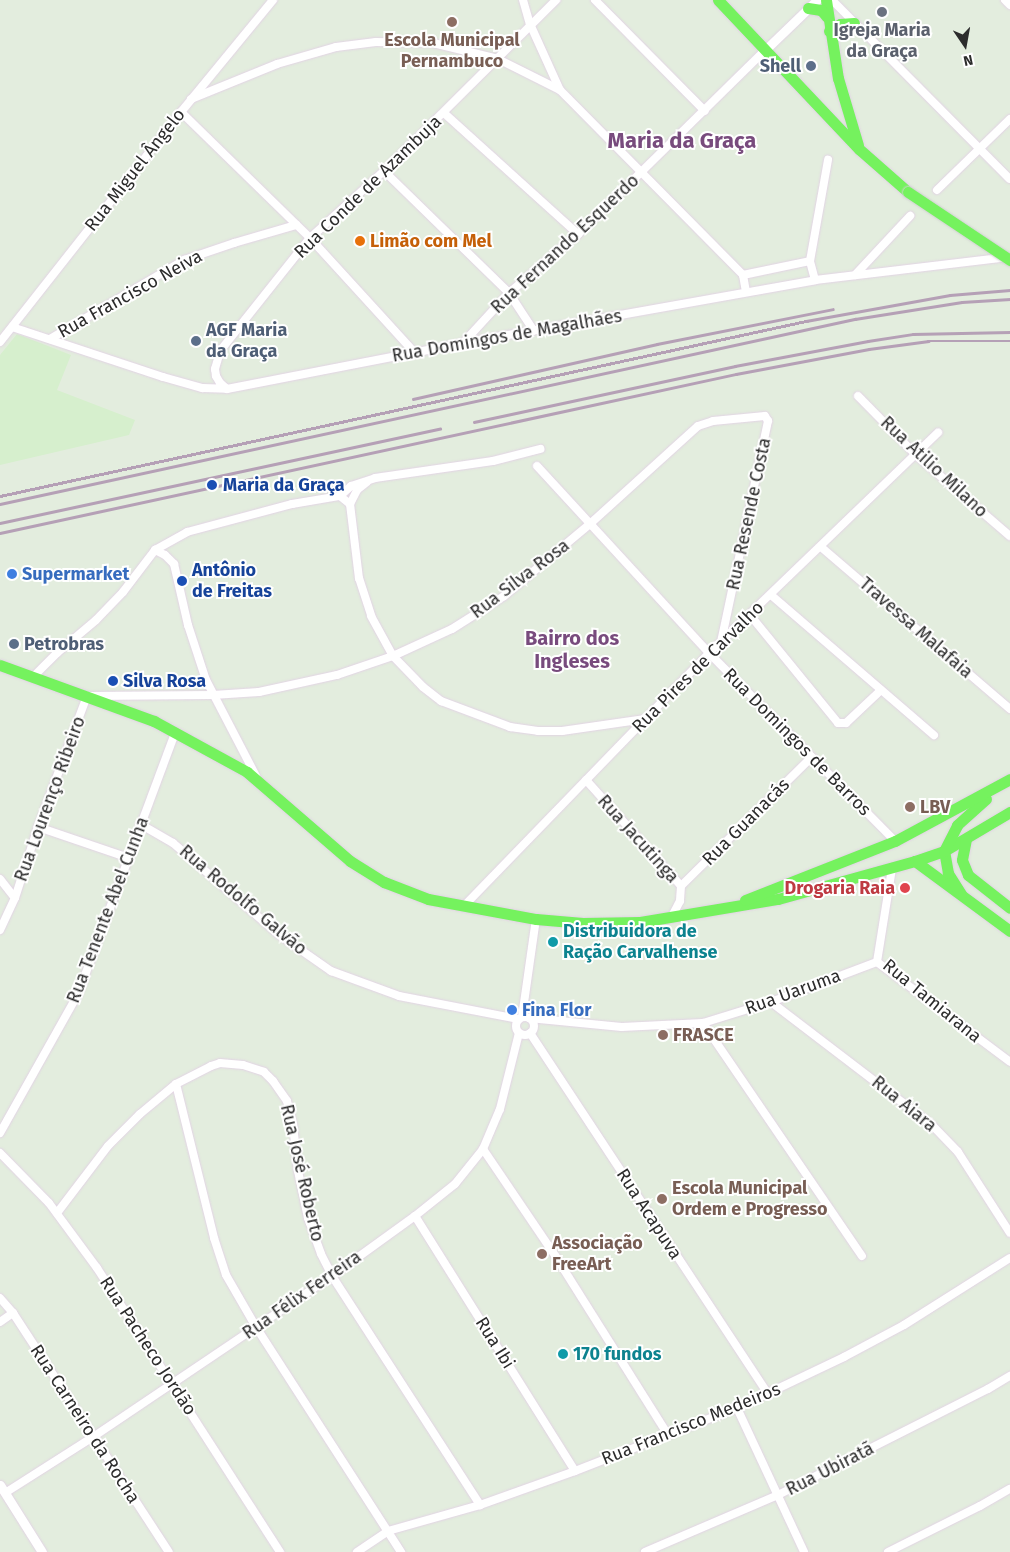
<!DOCTYPE html>
<html>
<head>
<meta charset="utf-8">
<style>
	body { margin:0 }
	#map { position:relative; width:1010px; height:1552px; overflow:hidden; background:#e3edde; font-family:"Fira Sans",sans-serif }
	div>[style] { position:absolute }
	[style*='--x'] { left:calc(var(--x)*1px); top:calc(var(--y)*1px); width:calc(var(--w)*1px); rotate:calc(var(--a)*1deg) }
	.education>* { inset:0; background:#d6efcd }
	.roads { filter:drop-shadow(0 0 1px #e2d3e4) drop-shadow(0 0 1px #e2d3e4) }
	.minor>* { height:8px; margin:-4px; padding:0 4px; transform-origin:4px; border-radius:4px; background:#fff }
	.minor>.ring { margin:-4px; padding:0; box-sizing:content-box; background:none; border:8px solid #fff; border-radius:50% }
	.tertiary>* { height:9px; margin:-4.5px; padding:0 4.5px; transform-origin:4.5px; border-radius:4.5px; background:#fff }
	.primary>* { height:11px; margin:-5.5px; padding:0 5.5px; transform-origin:5.5px; border-radius:5.5px; background:#75f25e }
	.rail>* { height:2.5px; margin:-1.25px; padding:0 1.25px; transform-origin:1.25px; border-radius:1.25px; background:#b5a0b6 }
	.bridges { filter:drop-shadow(0 0 1px #d1d1d1) drop-shadow(0 0 1px #d1d1d1) }
	.primary-bridge>* { height:11px; margin:-5.5px; padding:0 5.5px; transform-origin:5.5px; border-radius:5.5px; background:#75f25e }
	.dots>* { width:14px; height:14px; translate:-50% -50%; box-sizing:border-box; border:2px solid #fff; border-radius:50% }
	span { translate:-50% -50%; white-space:nowrap; text-align:center; line-height:1.15; -webkit-text-stroke:4px #fff; paint-order:stroke }
	.worship-label { font-size:18px; color:#5b616d; font-weight:700 }
	.education-label { font-size:18px; color:#785e54; font-weight:700 }
	.left { translate:0 -50%; text-align:left }
	.service-label { font-size:18px; color:#4e5e75; font-weight:700 }
	.right { translate:-100% -50%; text-align:right }
	.street-label { font-size:18px; color:#2c2c2c }
	.food-label { font-size:18px; color:#c56008; font-weight:700 }
	.transit-label { font-size:18px; color:#164399; font-weight:700 }
	.shop-label { font-size:18px; color:#366cbe; font-weight:700 }
	.health-label { font-size:18px; color:#be3a42; font-weight:700 }
	.culture-label { font-size:18px; color:#0d838f; font-weight:700 }
	.quarter-label { font-size:20px; color:#784b7d; font-weight:700 }
	.district-label { font-size:22px; color:#784b7d; font-weight:700 }
	.north { position:absolute; left:940px; top:20px; width:50px; height:50px; -webkit-text-stroke:4px #fff; paint-order:stroke; rotate:168deg; font-size:14px; font-weight:700; line-height:20px; text-align:center; color:#2c2c2c }
	.north::after { content:''; display:block; margin:auto; width:18px; height:22px; background:#2c2c2c; clip-path:polygon(50% 0,100% 100%,50% 72%,0 100%) }
</style>
</head>
<body>
<div id="map">
	<div class="education">
		<div style="clip-path:polygon(17px 334px,71px 355px,57px 390px,135px 420px,129px 435px,0 465px,0 355px)"></div>
	</div>
	<div class="roads">
		<div class="minor">
			<div style="--x:523;--y:0;--w:25;--a:74"></div>
			<div style="--x:530;--y:24;--w:72;--a:65.6"></div>
			<div style="--x:595;--y:0;--w:156;--a:45.3"></div>
			<div style="--x:832;--y:0;--w:252;--a:45.2"></div>
			<div style="--x:1005;--y:0;--w:7;--a:45"></div>
			<div style="--x:191;--y:99;--w:93;--a:-22.1"></div>
			<div style="--x:277;--y:64;--w:61;--a:-16.1"></div>
			<div style="--x:336;--y:47;--w:40;--a:-7.1"></div>
			<div style="--x:376;--y:42;--w:57;--a:1"></div>
			<div style="--x:433;--y:43;--w:67;--a:13.8"></div>
			<div style="--x:498;--y:59;--w:69;--a:26.6"></div>
			<div style="--x:560;--y:90;--w:260;--a:45.3"></div>
			<div style="--x:743;--y:275;--w:17;--a:80"></div>
			<div style="--x:181;--y:112;--w:180;--a:44.3"></div>
			<div style="--x:310;--y:238;--w:156;--a:47.6"></div>
			<div style="--x:444;--y:113;--w:181;--a:42.1"></div>
			<div style="--x:384;--y:171;--w:175;--a:44.3"></div>
			<div style="--x:509;--y:293;--w:45;--a:56.7"></div>
			<div style="--x:937;--y:190;--w:102;--a:-44.2"></div>
			<div style="--x:743;--y:275;--w:68;--a:-11.8"></div>
			<div style="--x:855;--y:275;--w:81;--a:-47"></div>
			<div style="--x:815;--y:280;--w:20;--a:-105"></div>
			<div style="--x:810;--y:261;--w:103;--a:-79.9"></div>
			<div style="--x:12;--y:327;--w:159;--a:18.3"></div>
			<div style="--x:163;--y:377;--w:41;--a:15.8"></div>
			<div style="--x:202;--y:388;--w:25;--a:2"></div>
			<div style="--x:227;--y:389;--w:240;--a:-11"></div>
			<div style="--x:463;--y:343;--w:358;--a:-10.1"></div>
			<div style="--x:815;--y:280;--w:193;--a:-6.8"></div>
			<div style="--x:50;--y:339;--w:156;--a:-30.5"></div>
			<div style="--x:184;--y:260;--w:53;--a:-18.8"></div>
			<div style="--x:234;--y:243;--w:65;--a:-16.2"></div>
			<div style="--x:0;--y:342;--w:293;--a:-51.8"></div>
			<div style="--x:181;--y:112;--w:145;--a:-50.6"></div>
			<div style="--x:463;--y:343;--w:68;--a:-47.4"></div>
			<div style="--x:509;--y:293;--w:91;--a:-40.5"></div>
			<div style="--x:578;--y:234;--w:262;--a:-44.5"></div>
			<div style="--x:227;--y:389;--w:9;--a:-139"></div>
			<div style="--x:220;--y:383;--w:8;--a:-120"></div>
			<div style="--x:216;--y:376;--w:7;--a:-98"></div>
			<div style="--x:215;--y:369;--w:19;--a:-74"></div>
			<div style="--x:220;--y:351;--w:144;--a:-51.5"></div>
			<div style="--x:310;--y:238;--w:100;--a:-42.2"></div>
			<div style="--x:384;--y:171;--w:243;--a:-44.8"></div>
			<div style="--x:858;--y:396;--w:83;--a:45.5"></div>
			<div style="--x:916;--y:455;--w:124;--a:40.8"></div>
			<div style="--x:537;--y:466;--w:254;--a:47.4"></div>
			<div style="--x:709;--y:653;--w:264;--a:45.3"></div>
			<div style="--x:340;--y:496;--w:13;--a:39"></div>
			<div style="--x:350;--y:504;--w:75;--a:83.1"></div>
			<div style="--x:359;--y:578;--w:40;--a:72"></div>
			<div style="--x:371;--y:616;--w:46;--a:61.2"></div>
			<div style="--x:393;--y:656;--w:43;--a:45.9"></div>
			<div style="--x:423;--y:687;--w:23;--a:38"></div>
			<div style="--x:441;--y:701;--w:74;--a:20.6"></div>
			<div style="--x:510;--y:727;--w:28;--a:8"></div>
			<div style="--x:538;--y:731;--w:24;--a:0"></div>
			<div style="--x:562;--y:731;--w:84;--a:-8.2"></div>
			<div style="--x:350;--y:504;--w:16;--a:-63"></div>
			<div style="--x:357;--y:490;--w:13;--a:-39"></div>
			<div style="--x:821;--y:547;--w:249;--a:40.6"></div>
			<div style="--x:155;--y:550;--w:11;--a:27"></div>
			<div style="--x:165;--y:555;--w:13;--a:45"></div>
			<div style="--x:174;--y:564;--w:63;--a:77.1"></div>
			<div style="--x:188;--y:625;--w:58;--a:71.9"></div>
			<div style="--x:206;--y:680;--w:108;--a:62.5"></div>
			<div style="--x:771;--y:595;--w:215;--a:40.7"></div>
			<div style="--x:750;--y:615;--w:139;--a:50.8"></div>
			<div style="--x:838;--y:723;--w:8;--a:0"></div>
			<div style="--x:846;--y:723;--w:48;--a:-43.3"></div>
			<div style="--x:34;--y:676;--w:33;--a:-45"></div>
			<div style="--x:57;--y:653;--w:51;--a:-40.2"></div>
			<div style="--x:96;--y:620;--w:39;--a:-46"></div>
			<div style="--x:123;--y:592;--w:53;--a:-52.7"></div>
			<div style="--x:155;--y:550;--w:37;--a:-29"></div>
			<div style="--x:187;--y:532;--w:109;--a:-14.9"></div>
			<div style="--x:292;--y:504;--w:49;--a:-9.5"></div>
			<div style="--x:340;--y:496;--w:15;--a:-42"></div>
			<div style="--x:351;--y:486;--w:25;--a:-18"></div>
			<div style="--x:375;--y:478;--w:119;--a:-8.2"></div>
			<div style="--x:493;--y:461;--w:49;--a:-14.3"></div>
			<div style="--x:586;--y:780;--w:142;--a:48.1"></div>
			<div style="--x:681;--y:886;--w:15;--a:94"></div>
			<div style="--x:680;--y:901;--w:19;--a:118"></div>
			<div style="--x:140;--y:824;--w:38;--a:30"></div>
			<div style="--x:173;--y:843;--w:139;--a:40.9"></div>
			<div style="--x:278;--y:934;--w:65;--a:34.9"></div>
			<div style="--x:331;--y:971;--w:72;--a:20.2"></div>
			<div style="--x:399;--y:996;--w:122;--a:10.9"></div>
			<div style="--x:38;--y:827;--w:96;--a:18.8"></div>
			<div style="--x:0;--y:879;--w:24;--a:52"></div>
			<div style="--x:681;--y:886;--w:182;--a:-44.6"></div>
			<div style="--x:464;--y:906;--w:352;--a:-45.9"></div>
			<div style="--x:709;--y:653;--w:318;--a:-43.9"></div>
			<div style="--x:0;--y:930;--w:35;--a:-65"></div>
			<div style="--x:15;--y:898;--w:75;--a:-72.1"></div>
			<div style="--x:38;--y:827;--w:140;--a:-69.5"></div>
			<div style="--x:87;--y:696;--w:126;--a:-0.5"></div>
			<div style="--x:213;--y:695;--w:46;--a:-3.7"></div>
			<div style="--x:259;--y:692;--w:80;--a:-12.3"></div>
			<div style="--x:337;--y:675;--w:59;--a:-18.7"></div>
			<div style="--x:393;--y:656;--w:65;--a:-24.6"></div>
			<div style="--x:452;--y:629;--w:62;--a:-32.4"></div>
			<div style="--x:504;--y:596;--w:114;--a:-40"></div>
			<div style="--x:591;--y:523;--w:144;--a:-42.2"></div>
			<div style="--x:698;--y:426;--w:16;--a:-18"></div>
			<div style="--x:713;--y:421;--w:52;--a:-5.5"></div>
			<div style="--x:765;--y:416;--w:6;--a:59"></div>
			<div style="--x:768;--y:421;--w:226;--a:102"></div>
			<div style="--x:877;--y:962;--w:166;--a:36.9"></div>
			<div style="--x:877;--y:962;--w:95;--a:-80.9"></div>
			<div style="--x:771;--y:1002;--w:203;--a:37.4"></div>
			<div style="--x:932;--y:1125;--w:37;--a:46"></div>
			<div style="--x:958;--y:1152;--w:96;--a:57.3"></div>
			<div class="ring" style="left:516px;top:1017px;width:10px;height:10px"></div>
			<div style="--x:522;--y:1017;--w:99;--a:-81.9"></div>
			<div style="--x:529;--y:1018;--w:93;--a:5.5"></div>
			<div style="--x:622;--y:1027;--w:81;--a:-2.8"></div>
			<div style="--x:703;--y:1023;--w:71;--a:-17.2"></div>
			<div style="--x:771;--y:1002;--w:113;--a:-20.7"></div>
			<div style="--x:703;--y:1023;--w:282;--a:55.7"></div>
			<div style="--x:530;--y:1033;--w:432;--a:56.6"></div>
			<div style="--x:176;--y:1084;--w:159;--a:76.1"></div>
			<div style="--x:214;--y:1238;--w:39;--a:72"></div>
			<div style="--x:226;--y:1275;--w:60;--a:60"></div>
			<div style="--x:256;--y:1327;--w:268;--a:57.2"></div>
			<div style="--x:0;--y:1133;--w:159;--a:-60.7"></div>
			<div style="--x:78;--y:994;--w:278;--a:-69.6"></div>
			<div style="--x:483;--y:1149;--w:130;--a:55.9"></div>
			<div style="--x:556;--y:1257;--w:210;--a:57.8"></div>
			<div style="--x:0;--y:1153;--w:70;--a:45.6"></div>
			<div style="--x:49;--y:1203;--w:81;--a:53.6"></div>
			<div style="--x:97;--y:1268;--w:338;--a:57.2"></div>
			<div style="--x:57;--y:1213;--w:84;--a:-52.7"></div>
			<div style="--x:108;--y:1146;--w:45;--a:-45"></div>
			<div style="--x:140;--y:1114;--w:47;--a:-39.8"></div>
			<div style="--x:176;--y:1084;--w:39;--a:-27"></div>
			<div style="--x:211;--y:1066;--w:9;--a:-18"></div>
			<div style="--x:220;--y:1063;--w:23;--a:5"></div>
			<div style="--x:243;--y:1065;--w:22;--a:18"></div>
			<div style="--x:264;--y:1072;--w:13;--a:45"></div>
			<div style="--x:273;--y:1081;--w:24;--a:55"></div>
			<div style="--x:287;--y:1101;--w:25;--a:76"></div>
			<div style="--x:293;--y:1125;--w:46;--a:83.8"></div>
			<div style="--x:298;--y:1171;--w:48;--a:78"></div>
			<div style="--x:308;--y:1218;--w:38;--a:70"></div>
			<div style="--x:321;--y:1254;--w:25;--a:63"></div>
			<div style="--x:332;--y:1276;--w:273;--a:57.1"></div>
			<div style="--x:415;--y:1216;--w:301;--a:57.9"></div>
			<div style="--x:0;--y:1298;--w:20;--a:49"></div>
			<div style="--x:13;--y:1313;--w:285;--a:56.9"></div>
			<div style="--x:0;--y:1322;--w:16;--a:-35"></div>
			<div style="--x:737;--y:1408;--w:159;--a:65"></div>
			<div style="--x:5;--y:1493;--w:104;--a:-32.5"></div>
			<div style="--x:93;--y:1437;--w:288;--a:-34"></div>
			<div style="--x:332;--y:1276;--w:102;--a:-35.9"></div>
			<div style="--x:415;--y:1216;--w:51;--a:-38.7"></div>
			<div style="--x:455;--y:1184;--w:45;--a:-51.3"></div>
			<div style="--x:483;--y:1149;--w:43;--a:-67"></div>
			<div style="--x:500;--y:1109;--w:78;--a:-76"></div>
			<div style="--x:357;--y:1552;--w:37;--a:-34"></div>
			<div style="--x:388;--y:1531;--w:96;--a:-15.8"></div>
			<div style="--x:480;--y:1505;--w:101;--a:-19.7"></div>
			<div style="--x:575;--y:1471;--w:174;--a:-21.3"></div>
			<div style="--x:737;--y:1408;--w:119;--a:-25.5"></div>
			<div style="--x:844;--y:1357;--w:68;--a:-28.1"></div>
			<div style="--x:904;--y:1325;--w:125;--a:-32.3"></div>
			<div style="--x:645;--y:1552;--w:145;--a:-23.2"></div>
			<div style="--x:778;--y:1495;--w:235;--a:-26.8"></div>
			<div style="--x:988;--y:1389;--w:26;--a:-31"></div>
			<div style="--x:888;--y:1552;--w:103;--a:-26.6"></div>
			<div style="--x:980;--y:1506;--w:34;--a:-30"></div>
		</div>
		<div class="tertiary">
			<div style="--x:765;--y:50;--w:72;--a:-43.9"></div>
			<div style="--x:0;--y:1485;--w:79;--a:57.9"></div>
		</div>
		<div class="primary">
			<div style="--x:718;--y:0;--w:205;--a:46.6"></div>
			<div style="--x:859;--y:149;--w:65;--a:41.3"></div>
			<div style="--x:826;--y:0;--w:79;--a:81.3"></div>
			<div style="--x:838;--y:78;--w:70;--a:73.4"></div>
			<div style="--x:808;--y:8;--w:13;--a:9"></div>
			<div style="--x:821;--y:10;--w:9;--a:49"></div>
			<div style="--x:829;--y:31;--w:13;--a:-32"></div>
			<div style="--x:840;--y:24;--w:14;--a:-4"></div>
			<div style="--x:0;--y:665;--w:164;--a:20"></div>
			<div style="--x:154;--y:721;--w:106;--a:28.7"></div>
			<div style="--x:247;--y:772;--w:136;--a:40.8"></div>
			<div style="--x:350;--y:861;--w:40;--a:32"></div>
			<div style="--x:384;--y:882;--w:47;--a:21.1"></div>
			<div style="--x:428;--y:899;--w:110;--a:10.5"></div>
			<div style="--x:536;--y:919;--w:47;--a:4.9"></div>
			<div style="--x:583;--y:923;--w:57;--a:-1"></div>
			<div style="--x:640;--y:922;--w:140;--a:-9.5"></div>
			<div style="--x:778;--y:899;--w:142;--a:-15.5"></div>
			<div style="--x:915;--y:861;--w:31;--a:-19"></div>
			<div style="--x:944;--y:851;--w:77;--a:-30.6"></div>
			<div style="--x:966;--y:839;--w:21;--a:101"></div>
			<div style="--x:962;--y:860;--w:16;--a:68"></div>
			<div style="--x:968;--y:875;--w:53;--a:38.2"></div>
			<div style="--x:915;--y:861;--w:118;--a:36.4"></div>
			<div style="--x:961;--y:894;--w:25;--a:-122"></div>
			<div style="--x:948;--y:873;--w:22;--a:-100"></div>
			<div style="--x:944;--y:851;--w:29;--a:-63"></div>
			<div style="--x:957;--y:825;--w:39;--a:-42"></div>
			<div style="--x:745;--y:900;--w:161;--a:-21.5"></div>
			<div style="--x:895;--y:841;--w:131;--a:-28.3"></div>
		</div>
	</div>
	<div class="rail">
		<div style="--x:413;--y:399;--w:250;--a:-12.7"></div>
		<div style="--x:657;--y:344;--w:179;--a:-11.2"></div>
		<div style="--x:474;--y:422;--w:267;--a:-12.1"></div>
		<div style="--x:735;--y:366;--w:135;--a:-10.6"></div>
		<div style="--x:868;--y:341;--w:46;--a:-8.8"></div>
		<div style="--x:913;--y:334;--w:97;--a:-1.2"></div>
		<div style="--x:0;--y:496;--w:825;--a:-12.25"></div>
		<div style="--x:806;--y:321;--w:146;--a:-10.2"></div>
		<div style="--x:950;--y:295;--w:60;--a:-4.8"></div>
		<div style="--x:0;--y:504;--w:875;--a:-12.21"></div>
		<div style="--x:855;--y:319;--w:108;--a:-9"></div>
		<div style="--x:962;--y:302;--w:48;--a:-3.6"></div>
		<div style="--x:0;--y:523;--w:450;--a:-12.1"></div>
		<div style="--x:0;--y:533;--w:753;--a:-12.19"></div>
		<div style="--x:736;--y:374;--w:135;--a:-10.6"></div>
		<div style="--x:869;--y:349;--w:60;--a:-7.7"></div>
		<div style="--x:928;--y:341;--w:82;--a:0"></div>
	</div>
	<div class="bridges">
		<div class="primary-bridge">
			<div style="--x:908;--y:192;--w:123;--a:33.7"></div>
		</div>
	</div>
	<div class="dots">
		<div style="left:882px;top:12px;background:#6b7280"></div>
		<div style="left:452px;top:22px;background:#8d6e63"></div>
		<div style="left:811px;top:66px;background:#5c6f8a"></div>
		<div style="left:360px;top:241px;background:#e8710a"></div>
		<div style="left:196px;top:341px;background:#5c6f8a"></div>
		<div style="left:212px;top:485px;background:#1a4fb4"></div>
		<div style="left:12px;top:574px;background:#3f7fe0"></div>
		<div style="left:182px;top:581px;background:#1a4fb4"></div>
		<div style="left:14px;top:644px;background:#5c6f8a"></div>
		<div style="left:113px;top:681px;background:#1a4fb4"></div>
		<div style="left:910px;top:807px;background:#8d6e63"></div>
		<div style="left:905px;top:888px;background:#e0444e"></div>
		<div style="left:553px;top:942px;background:#0f9aa8"></div>
		<div style="left:512px;top:1010px;background:#3f7fe0"></div>
		<div style="left:663px;top:1035px;background:#8d6e63"></div>
		<div style="left:662px;top:1199px;background:#8d6e63"></div>
		<div style="left:542px;top:1254px;background:#8d6e63"></div>
		<div style="left:563px;top:1354px;background:#0f9aa8"></div>
	</div>
	<div class="worship-label">
		<span style="left:882px;top:41px">Igreja Maria<br>da Graça</span>
	</div>
	<div class="education-label">
		<span style="left:452px;top:51px">Escola Municipal<br>Pernambuco</span>
		<span class="left" style="left:920px;top:807px">LBV</span>
		<span class="left" style="left:673px;top:1035px">FRASCE</span>
		<span class="left" style="left:672px;top:1199px">Escola Municipal<br>Ordem e Progresso</span>
		<span class="left" style="left:552px;top:1254px">Associação<br>FreeArt</span>
	</div>
	<div class="service-label">
		<span class="right" style="left:801px;top:66px">Shell</span>
		<span class="left" style="left:206px;top:341px">AGF Maria<br>da Graça</span>
		<span class="left" style="left:24px;top:644px">Petrobras</span>
	</div>
	<div class="street-label">
		<span style="left:135px;top:170px;rotate:-52deg">Rua Miguel Ângelo</span>
		<span style="left:368px;top:187px;rotate:-44deg">Rua Conde de Azambuja</span>
		<span style="left:565px;top:244px;rotate:-43deg">Rua Fernando Esquerdo</span>
		<span style="left:130px;top:294px;rotate:-29deg">Rua Francisco Neiva</span>
		<span style="left:507px;top:336px;rotate:-10deg">Rua Domingos de Magalhães</span>
		<span style="left:934px;top:467px;rotate:43deg">Rua Atilio Milano</span>
		<span style="left:749px;top:514px;rotate:-78deg">Rua Resende Costa</span>
		<span style="left:520px;top:579px;rotate:-37deg">Rua Silva Rosa</span>
		<span style="left:916px;top:628px;rotate:41deg">Travessa Malafaia</span>
		<span style="left:698px;top:667px;rotate:-45deg">Rua Pires de Carvalho</span>
		<span style="left:797px;top:742px;rotate:45deg">Rua Domingos de Barros</span>
		<span style="left:50px;top:799px;rotate:-70deg">Rua Lourenço Ribeiro</span>
		<span style="left:746px;top:822px;rotate:-45deg">Rua Guanacás</span>
		<span style="left:638px;top:839px;rotate:48deg">Rua Jacutinga</span>
		<span style="left:243px;top:900px;rotate:40deg">Rua Rodolfo Galvão</span>
		<span style="left:108px;top:910px;rotate:-69deg">Rua Tenente Abel Cunha</span>
		<span style="left:793px;top:992px;rotate:-20deg">Rua Uaruma</span>
		<span style="left:932px;top:1001px;rotate:39deg">Rua Tamiarana</span>
		<span style="left:904px;top:1104px;rotate:39deg">Rua Aiara</span>
		<span style="left:302px;top:1173px;rotate:77deg">Rua José Roberto</span>
		<span style="left:649px;top:1214px;rotate:57deg">Rua Acapuva</span>
		<span style="left:302px;top:1295px;rotate:-35deg">Rua Félix Ferreira</span>
		<span style="left:495px;top:1343px;rotate:58deg">Rua Ibi</span>
		<span style="left:148px;top:1346px;rotate:57deg">Rua Pacheco Jordão</span>
		<span style="left:85px;top:1424px;rotate:57deg">Rua Carneiro da Rocha</span>
		<span style="left:691px;top:1424px;rotate:-22deg">Rua Francisco Medeiros</span>
		<span style="left:830px;top:1469px;rotate:-27deg">Rua Ubiratã</span>
	</div>
	<div class="food-label">
		<span class="left" style="left:370px;top:241px">Limão com Mel</span>
	</div>
	<div class="transit-label">
		<span class="left" style="left:223px;top:485px">Maria da Graça</span>
		<span class="left" style="left:192px;top:581px">Antônio<br>de Freitas</span>
		<span class="left" style="left:123px;top:681px">Silva Rosa</span>
	</div>
	<div class="shop-label">
		<span class="left" style="left:22px;top:574px">Supermarket</span>
		<span class="left" style="left:522px;top:1010px">Fina Flor</span>
	</div>
	<div class="health-label">
		<span class="right" style="left:895px;top:888px">Drogaria Raia</span>
	</div>
	<div class="culture-label">
		<span class="left" style="left:563px;top:942px">Distribuidora de<br>Ração Carvalhense</span>
		<span class="left" style="left:573px;top:1354px">170 fundos</span>
	</div>
	<div class="quarter-label">
		<span style="left:572px;top:650px">Bairro dos<br>Ingleses</span>
	</div>
	<div class="district-label">
		<span style="left:682px;top:141px">Maria da Graça</span>
	</div>
	<div class="north">N</div>
</div>
</body>
</html>
